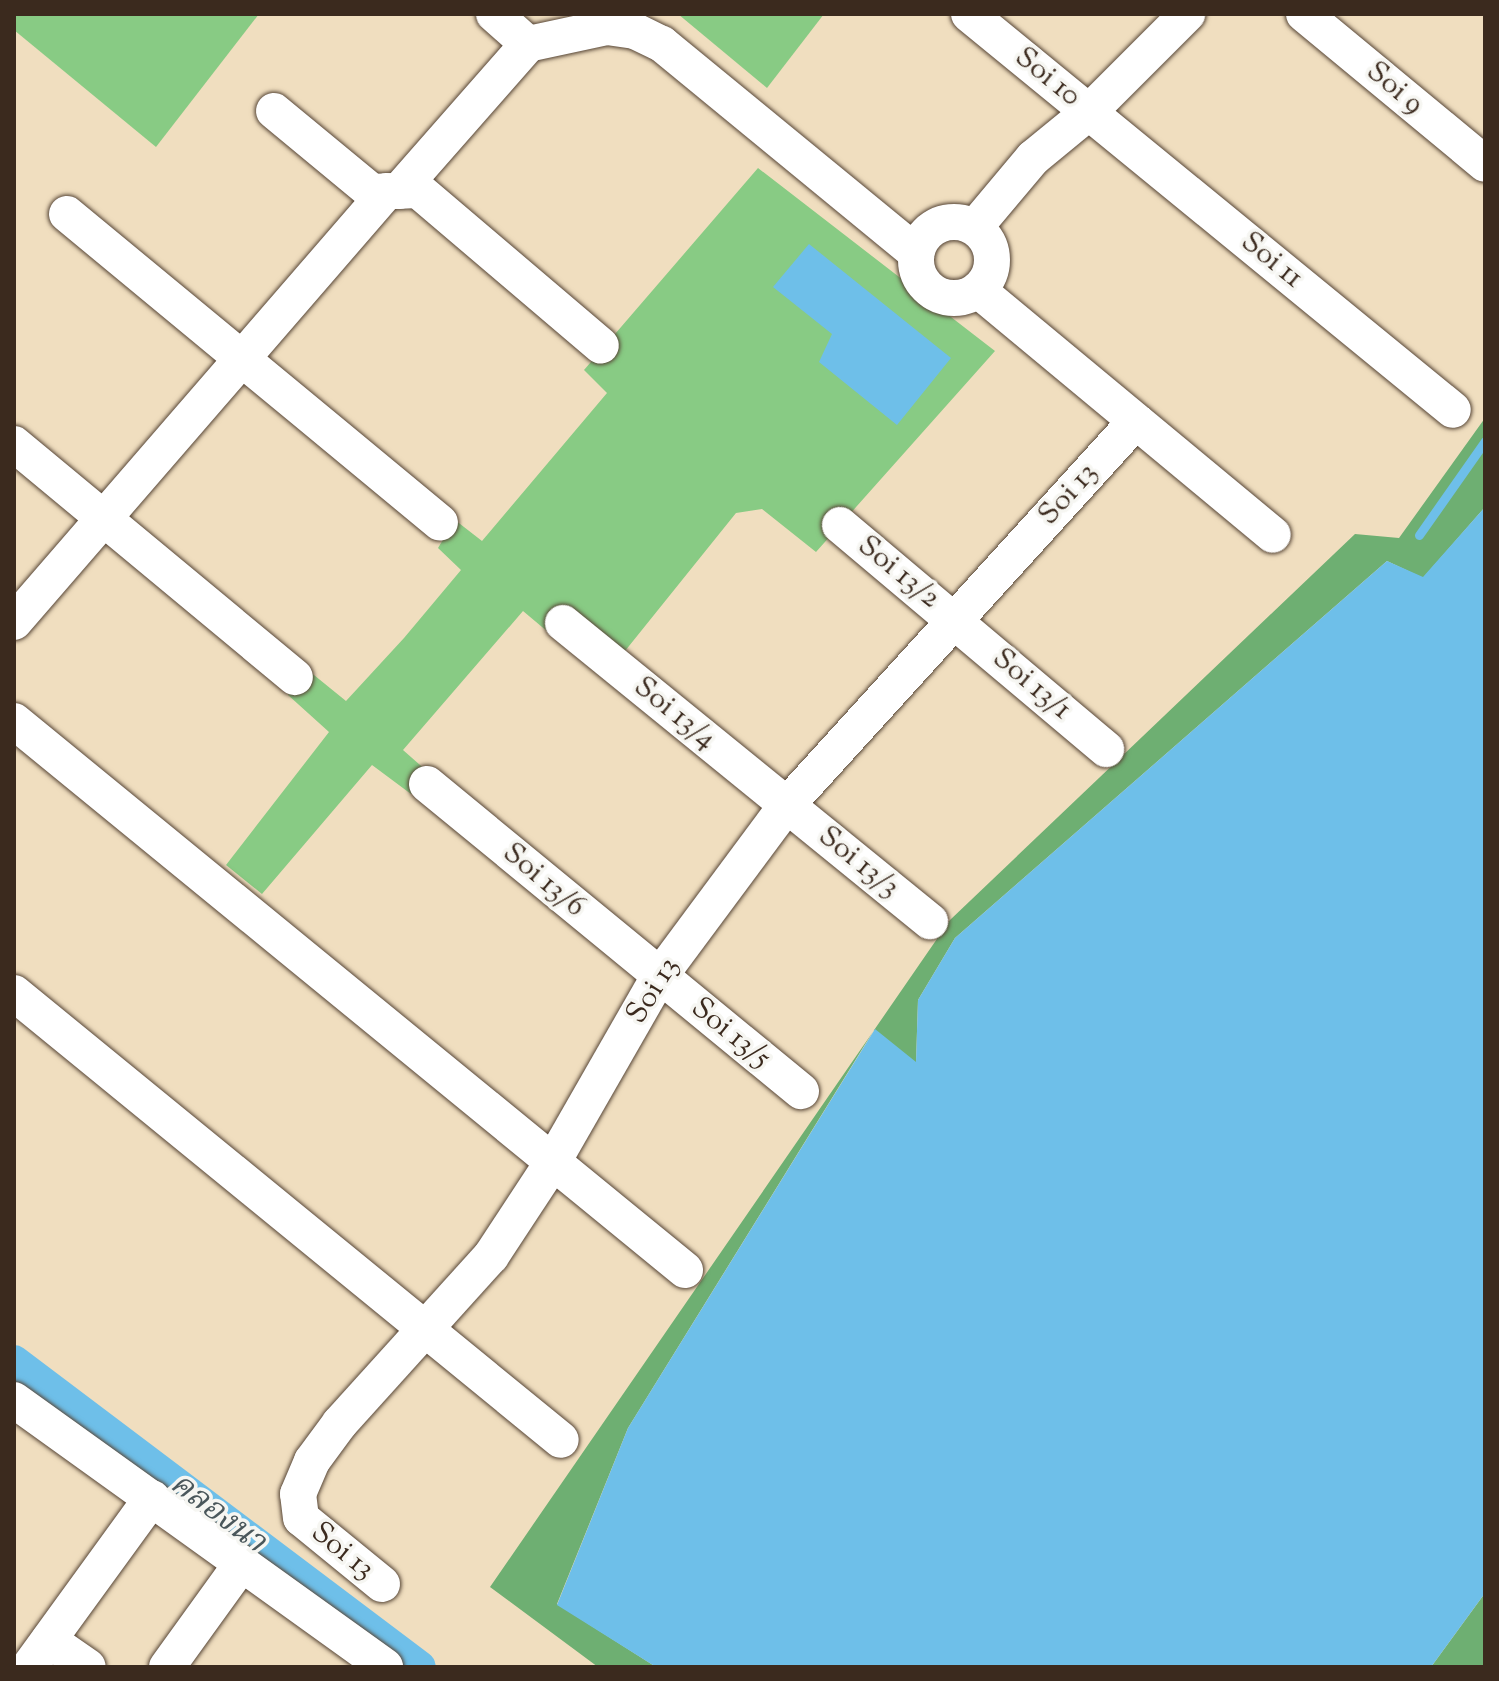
<!DOCTYPE html>
<html>
<head>
<meta charset="utf-8">
<style>
	body { margin:0 }
	#map { position:relative; width:1499px; height:1681px; overflow:hidden; background:#f0debf; font-family:"Sorts Mill Goudy","Noto Serif Thai",serif }
	div>[style] { position:absolute }
	[style*='--x'] { left:calc(var(--x)*1px); top:calc(var(--y)*1px); width:calc(var(--w)*1px); rotate:calc(var(--a)*1deg) }
	.green>* { inset:0; background:#88cb84 }
	.forest>* { inset:0; background:#6eaf72 }
	.water>* { inset:0; background:#6ebfe9 }
	.stream>* { height:9px; margin:-4.5px; padding:0 4.5px; transform-origin:4.5px; border-radius:4.5px; background:#6ebfe9 }
	.canal>* { height:32px; margin:-16px; padding:0 16px; transform-origin:16px; border-radius:16px; background:#6ebfe9 }
	.roads { filter:drop-shadow(0 0 2px #564536) drop-shadow(0 0 2px #564536) }
	.street>* { height:36px; margin:-18px; padding:0 18px; transform-origin:18px; border-radius:18px; background:#fff }
	.street>.ring { margin:-18px; padding:0; box-sizing:content-box; background:none; border:36px solid #fff; border-radius:50% }
	span { translate:-50% -50%; white-space:nowrap; text-align:center; line-height:1.15; -webkit-text-stroke:7px #f6f6f2; paint-order:stroke }
	.street-label { font-size:30px; color:#3b2a1e }
	.water-label { font-size:32px; color:#4a575b; font-style:italic }
	.frame { position:absolute; inset:0; border:16px solid #3b2a1e; pointer-events:none }
</style>
</head>
<body>
<div id="map">
	<div class="green">
		<div style="clip-path:polygon(14px 14px,259px 14px,156px 147px,14px 30px)"></div>
		<div style="clip-path:polygon(678px 14px,824px 14px,767px 88px)"></div>
		<div style="clip-path:polygon(758px 168px,995px 351px,816px 552px,762px 509px,736px 513px,625px 651px,548px 632px,523px 611px,403px 750px,428px 772px,411px 794px,372px 765px,262px 894px,226px 865px,329px 732px,288px 695px,309px 671px,346px 701px,404px 638px,461px 570px,438px 548px,455px 520px,482px 541px,607px 393px,584px 370px)"></div>
	</div>
	<div class="forest">
		<div style="clip-path:polygon(1485px 418px,1485px 507px,1423px 578px,1387px 561px,955px 938px,918px 1000px,916px 1063px,874px 1030px,628px 1428px,557px 1604px,656px 1667px,598px 1667px,490px 1587px,950px 920px,1355px 534px,1399px 538px)"></div>
		<div style="clip-path:polygon(1485px 1593px,1485px 1667px,1431px 1667px)"></div>
	</div>
	<div class="water">
		<div style="clip-path:polygon(809px 244px,951px 358px,897px 425px,819px 362px,832px 334px,773px 287px)"></div>
		<div style="clip-path:polygon(1485px 507px,1485px 1593px,1431px 1667px,656px 1667px,557px 1605px,628px 1428px,875px 1029px,916px 1062px,918px 1000px,955px 938px,1387px 561px,1423px 577px)"></div>
	</div>
	<div class="stream">
		<div style="--x:1419;--y:535;--w:115;--a:-54.9"></div>
	</div>
	<div class="canal">
		<div style="--x:14;--y:1361;--w:508;--a:37.01"></div>
	</div>
	<div class="roads">
		<div class="street">
			<div style="--x:494;--y:14;--w:45;--a:41.4"></div>
			<div style="--x:969;--y:14;--w:625;--a:39.29"></div>
			<div style="--x:1304;--y:14;--w:235;--a:39.6"></div>
			<div style="--x:274;--y:111;--w:127;--a:39.6"></div>
			<div style="--x:372;--y:192;--w:46;--a:-2.5"></div>
			<div style="--x:418;--y:190;--w:240;--a:40.4"></div>
			<div style="--x:399;--y:191;--w:196;--a:-48.7"></div>
			<div style="--x:528;--y:44;--w:81;--a:-12.1"></div>
			<div style="--x:607;--y:27;--w:28;--a:8"></div>
			<div style="--x:635;--y:31;--w:30;--a:26"></div>
			<div style="--x:662;--y:44;--w:329;--a:39.4"></div>
			<div style="--x:67;--y:214;--w:484;--a:39.6"></div>
			<div class="ring" style="left:916px;top:222px;width:40px;height:40px"></div>
			<div style="--x:975;--y:227;--w:90;--a:-50"></div>
			<div style="--x:1033;--y:158;--w:72;--a:-39.4"></div>
			<div style="--x:1089;--y:112;--w:139;--a:-45"></div>
			<div style="--x:978;--y:290;--w:383;--a:39.7"></div>
			<div style="--x:14;--y:444;--w:365;--a:39.7"></div>
			<div style="--x:840;--y:525;--w:348;--a:40.1"></div>
			<div style="--x:14;--y:622;--w:570;--a:-49.13"></div>
			<div style="--x:563;--y:623;--w:473;--a:39.1"></div>
			<div style="--x:14;--y:721;--w:867;--a:39.29"></div>
			<div style="--x:427;--y:784;--w:484;--a:39.4"></div>
			<div style="--x:14;--y:993;--w:706;--a:39.26"></div>
			<div style="--x:14;--y:1400;--w:457;--a:35.7"></div>
			<div style="--x:382;--y:1584;--w:104;--a:-140.8"></div>
			<div style="--x:301;--y:1518;--w:24;--a:-97"></div>
			<div style="--x:298;--y:1494;--w:36;--a:-67"></div>
			<div style="--x:312;--y:1461;--w:47;--a:-53.6"></div>
			<div style="--x:340;--y:1423;--w:225;--a:-47.9"></div>
			<div style="--x:491;--y:1256;--w:115;--a:-56.7"></div>
			<div style="--x:554;--y:1160;--w:211;--a:-60.2"></div>
			<div style="--x:659;--y:977;--w:213;--a:-53.4"></div>
			<div style="--x:786;--y:806;--w:520;--a:-47.73"></div>
			<div style="--x:49;--y:1640;--w:47;--a:34.7"></div>
			<div style="--x:29;--y:1667;--w:209;--a:-54"></div>
			<div style="--x:167;--y:1667;--w:128;--a:-54.2"></div>
		</div>
	</div>
	<div class="street-label">
		<span style="left:1047px;top:78px;rotate:39deg">Soi 10</span>
		<span style="left:1394px;top:89px;rotate:40deg">Soi 9</span>
		<span style="left:1271px;top:261px;rotate:39deg">Soi 11</span>
		<span style="left:1069px;top:495px;rotate:-48deg">Soi 13</span>
		<span style="left:898px;top:573px;rotate:39deg">Soi 13/2</span>
		<span style="left:1031px;top:685px;rotate:40deg">Soi 13/1</span>
		<span style="left:674px;top:714px;rotate:39deg">Soi 13/4</span>
		<span style="left:858px;top:863px;rotate:39deg">Soi 13/3</span>
		<span style="left:543px;top:881px;rotate:40deg">Soi 13/6</span>
		<span style="left:654px;top:991px;rotate:-58deg">Soi 13</span>
		<span style="left:730px;top:1034px;rotate:39deg">Soi 13/5</span>
		<span style="left:342px;top:1552px;rotate:39deg">Soi 13</span>
	</div>
	<div class="water-label">
		<span style="left:217px;top:1514px;rotate:37deg">คลองนา</span>
	</div>
	<div class="frame"></div>
</div>
</body>
</html>
